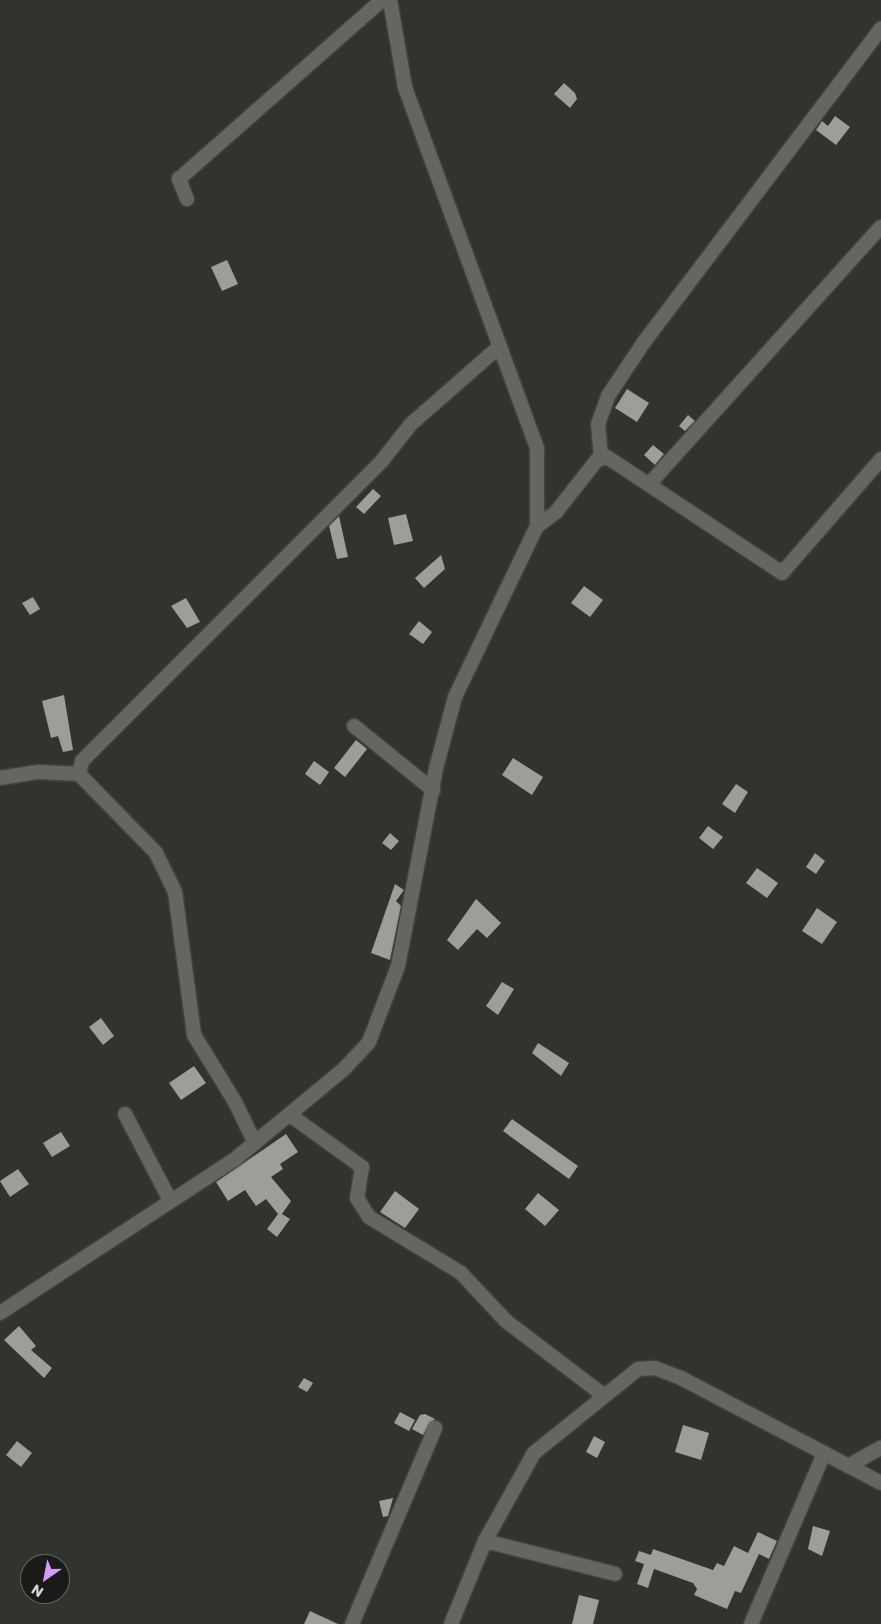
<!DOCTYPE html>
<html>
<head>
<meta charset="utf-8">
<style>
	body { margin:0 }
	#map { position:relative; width:881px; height:1624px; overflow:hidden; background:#32322e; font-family:Poppins,sans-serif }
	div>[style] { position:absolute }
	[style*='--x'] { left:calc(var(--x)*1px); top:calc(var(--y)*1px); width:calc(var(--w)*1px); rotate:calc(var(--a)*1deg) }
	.building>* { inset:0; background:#9e9e99 }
	.roads { filter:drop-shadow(0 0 1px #4f4f4b) drop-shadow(0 0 1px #4f4f4b) }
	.minor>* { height:14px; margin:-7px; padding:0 7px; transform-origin:7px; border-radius:7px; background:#656561 }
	span { translate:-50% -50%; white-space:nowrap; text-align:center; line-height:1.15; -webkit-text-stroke:5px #1a1a18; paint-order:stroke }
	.north { position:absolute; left:20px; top:1554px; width:50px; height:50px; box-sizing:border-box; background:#1a1a18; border:1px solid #666664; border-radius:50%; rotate:213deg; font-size:14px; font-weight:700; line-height:20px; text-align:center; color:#d7d7d5 }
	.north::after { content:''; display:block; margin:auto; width:18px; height:22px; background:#d89af8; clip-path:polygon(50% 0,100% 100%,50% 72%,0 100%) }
</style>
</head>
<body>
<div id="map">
	<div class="building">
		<div style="clip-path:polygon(564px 83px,575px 93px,577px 99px,570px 108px,554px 94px)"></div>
		<div style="clip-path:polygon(835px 116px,850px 127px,836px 145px,816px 130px,822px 121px,828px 126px)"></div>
		<div style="clip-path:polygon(227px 260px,238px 284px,222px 291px,211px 267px)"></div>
		<div style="clip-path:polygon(627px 389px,649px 403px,637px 422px,615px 408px)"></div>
		<div style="clip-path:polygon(688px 415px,695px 421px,685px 431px,679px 426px)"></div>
		<div style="clip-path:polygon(653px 445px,664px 454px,655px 465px,644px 455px)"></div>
		<div style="clip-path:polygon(373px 489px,381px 496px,364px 514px,356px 507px)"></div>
		<div style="clip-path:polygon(406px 514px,413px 541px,394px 545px,388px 518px)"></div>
		<div style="clip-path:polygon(339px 516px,348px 557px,337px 559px,329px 526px)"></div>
		<div style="clip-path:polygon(441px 555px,445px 569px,424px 588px,415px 578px)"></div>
		<div style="clip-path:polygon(584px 586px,603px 600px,590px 617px,571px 603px)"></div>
		<div style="clip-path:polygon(33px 597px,40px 609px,30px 615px,22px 603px)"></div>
		<div style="clip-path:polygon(186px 598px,200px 622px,187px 628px,171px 606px)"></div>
		<div style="clip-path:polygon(419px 621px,432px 632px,423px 644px,409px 634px)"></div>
		<div style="clip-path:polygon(64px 695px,73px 750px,63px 752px,58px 736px,51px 738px,42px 701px)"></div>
		<div style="clip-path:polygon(356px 740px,367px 749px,345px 777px,334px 768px)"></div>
		<div style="clip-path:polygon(513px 758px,543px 777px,532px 795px,502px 775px)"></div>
		<div style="clip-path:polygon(314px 761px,329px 772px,320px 785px,305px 774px)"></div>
		<div style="clip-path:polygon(736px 784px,748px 792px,735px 813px,722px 804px)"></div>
		<div style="clip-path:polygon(708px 826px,723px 837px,713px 849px,699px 838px)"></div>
		<div style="clip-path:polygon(390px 833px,399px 841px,391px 850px,382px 843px)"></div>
		<div style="clip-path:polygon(815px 853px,825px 861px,816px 874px,806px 867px)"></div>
		<div style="clip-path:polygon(757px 868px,778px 883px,767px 898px,746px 883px)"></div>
		<div style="clip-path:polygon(395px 884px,404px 890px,396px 901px,401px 906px,390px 960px,371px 953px)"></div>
		<div style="clip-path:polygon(476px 899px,501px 923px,487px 938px,477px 929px,458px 950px,447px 940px)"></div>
		<div style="clip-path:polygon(817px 908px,837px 922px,822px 944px,802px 931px)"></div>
		<div style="clip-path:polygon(502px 982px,514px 989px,498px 1015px,486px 1006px)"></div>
		<div style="clip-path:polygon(101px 1018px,114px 1036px,103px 1045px,89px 1027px)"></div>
		<div style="clip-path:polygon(538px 1043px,569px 1063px,561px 1076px,532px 1053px)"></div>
		<div style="clip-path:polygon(194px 1066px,206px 1083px,181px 1100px,169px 1083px)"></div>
		<div style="clip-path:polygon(512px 1119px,578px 1166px,569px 1179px,503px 1131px)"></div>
		<div style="clip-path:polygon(61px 1132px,70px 1146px,52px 1157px,43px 1143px)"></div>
		<div style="clip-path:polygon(286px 1134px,298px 1152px,280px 1164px,283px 1169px,271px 1177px,291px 1201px,282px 1214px,290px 1219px,277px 1237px,267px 1229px,278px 1214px,266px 1199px,256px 1206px,245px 1190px,228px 1201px,216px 1182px)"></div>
		<div style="clip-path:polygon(18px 1169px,29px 1184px,10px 1197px,0 1181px)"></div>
		<div style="clip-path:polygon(395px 1191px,419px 1209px,405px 1228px,380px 1212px)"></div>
		<div style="clip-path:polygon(538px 1193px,559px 1210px,545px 1226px,525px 1209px)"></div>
		<div style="clip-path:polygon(19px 1326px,36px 1346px,31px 1350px,52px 1368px,44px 1378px,4px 1340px)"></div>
		<div style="clip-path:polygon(304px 1378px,313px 1383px,307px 1392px,298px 1387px)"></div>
		<div style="clip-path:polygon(400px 1412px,415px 1420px,409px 1431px,394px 1423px)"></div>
		<div style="clip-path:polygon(425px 1414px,435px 1419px,423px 1435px,412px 1429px,420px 1415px)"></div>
		<div style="clip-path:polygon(683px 1425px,709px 1433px,701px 1460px,675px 1452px)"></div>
		<div style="clip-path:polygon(594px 1436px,605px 1442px,597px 1458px,586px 1452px)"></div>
		<div style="clip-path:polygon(17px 1441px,32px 1453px,21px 1467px,6px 1455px)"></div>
		<div style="clip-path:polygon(393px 1498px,388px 1516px,383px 1517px,379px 1501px)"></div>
		<div style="clip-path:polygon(813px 1526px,830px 1531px,822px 1556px,808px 1549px)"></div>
		<div style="clip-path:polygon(758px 1532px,777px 1541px,769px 1559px,759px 1554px,741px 1593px,735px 1591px,727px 1609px,694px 1595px,697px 1589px,693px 1583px,654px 1569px,648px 1588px,637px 1584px,644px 1564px,635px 1561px,639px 1551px,651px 1555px,653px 1549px,713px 1570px,717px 1563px,724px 1566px,734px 1546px,748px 1553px)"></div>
		<div style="clip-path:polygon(579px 1595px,599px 1600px,593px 1624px,572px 1624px)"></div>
		<div style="clip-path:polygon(310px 1611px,338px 1624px,304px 1624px)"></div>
	</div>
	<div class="roads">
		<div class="minor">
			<div style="--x:187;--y:199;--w:22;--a:-112"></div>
			<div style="--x:179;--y:179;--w:271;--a:-41.4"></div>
			<div style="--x:601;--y:457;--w:33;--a:-95"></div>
			<div style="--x:598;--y:424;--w:30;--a:-70"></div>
			<div style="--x:608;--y:396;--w:65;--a:-56.3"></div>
			<div style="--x:644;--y:342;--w:393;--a:-52.9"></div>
			<div style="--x:651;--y:482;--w:343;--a:-48"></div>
			<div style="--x:537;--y:526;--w:24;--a:-36"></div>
			<div style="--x:556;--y:512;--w:66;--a:-51.7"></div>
			<div style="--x:597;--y:460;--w:10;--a:-17"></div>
			<div style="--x:607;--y:457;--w:210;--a:33.5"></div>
			<div style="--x:782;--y:573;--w:151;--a:-49"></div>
			<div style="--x:354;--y:726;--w:102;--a:39"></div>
			<div style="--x:79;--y:774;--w:13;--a:-77"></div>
			<div style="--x:82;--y:761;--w:423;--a:-45"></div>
			<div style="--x:381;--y:462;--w:48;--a:-51.7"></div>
			<div style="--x:411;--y:424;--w:118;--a:-41.2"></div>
			<div style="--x:0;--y:778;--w:39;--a:-9"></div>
			<div style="--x:39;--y:772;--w:40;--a:2.9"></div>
			<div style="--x:79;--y:774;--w:110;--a:45.7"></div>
			<div style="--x:156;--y:853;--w:43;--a:64"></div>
			<div style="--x:175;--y:892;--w:144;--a:82.4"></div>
			<div style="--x:194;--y:1035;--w:79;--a:58.5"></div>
			<div style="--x:235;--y:1102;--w:46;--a:64"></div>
			<div style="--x:125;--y:1114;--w:97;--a:62.4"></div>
			<div style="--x:290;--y:1115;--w:89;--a:35.8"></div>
			<div style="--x:362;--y:1167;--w:31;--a:99"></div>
			<div style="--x:357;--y:1198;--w:22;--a:58"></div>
			<div style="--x:369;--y:1217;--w:108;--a:31.3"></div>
			<div style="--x:461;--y:1273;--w:66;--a:46.8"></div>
			<div style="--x:506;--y:1321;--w:122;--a:37.3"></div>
			<div style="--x:0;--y:1313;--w:280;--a:-33.2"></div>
			<div style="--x:234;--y:1160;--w:143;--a:-39.6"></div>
			<div style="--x:344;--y:1069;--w:37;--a:-47"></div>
			<div style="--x:369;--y:1042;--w:81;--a:-69.1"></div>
			<div style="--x:398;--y:966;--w:202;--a:-79.1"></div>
			<div style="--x:436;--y:768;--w:73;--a:-75"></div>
			<div style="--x:455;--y:697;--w:190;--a:-64.4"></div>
			<div style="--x:537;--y:526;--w:78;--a:-90"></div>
			<div style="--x:537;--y:448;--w:384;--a:-110.1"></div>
			<div style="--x:405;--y:87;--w:88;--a:-99.8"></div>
			<div style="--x:848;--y:1466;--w:38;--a:-29"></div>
			<div style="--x:485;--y:1541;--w:134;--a:14.2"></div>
			<div style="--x:352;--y:1624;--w:213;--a:-67"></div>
			<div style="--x:451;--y:1624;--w:90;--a:-67.7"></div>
			<div style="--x:485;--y:1541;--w:101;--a:-60.9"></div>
			<div style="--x:534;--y:1453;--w:134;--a:-38.9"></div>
			<div style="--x:638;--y:1369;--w:17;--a:-3"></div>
			<div style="--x:655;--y:1368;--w:28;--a:21"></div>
			<div style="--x:681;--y:1378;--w:226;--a:27.7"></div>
			<div style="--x:751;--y:1624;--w:183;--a:-66.8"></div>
		</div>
	</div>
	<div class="north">N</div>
</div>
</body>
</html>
